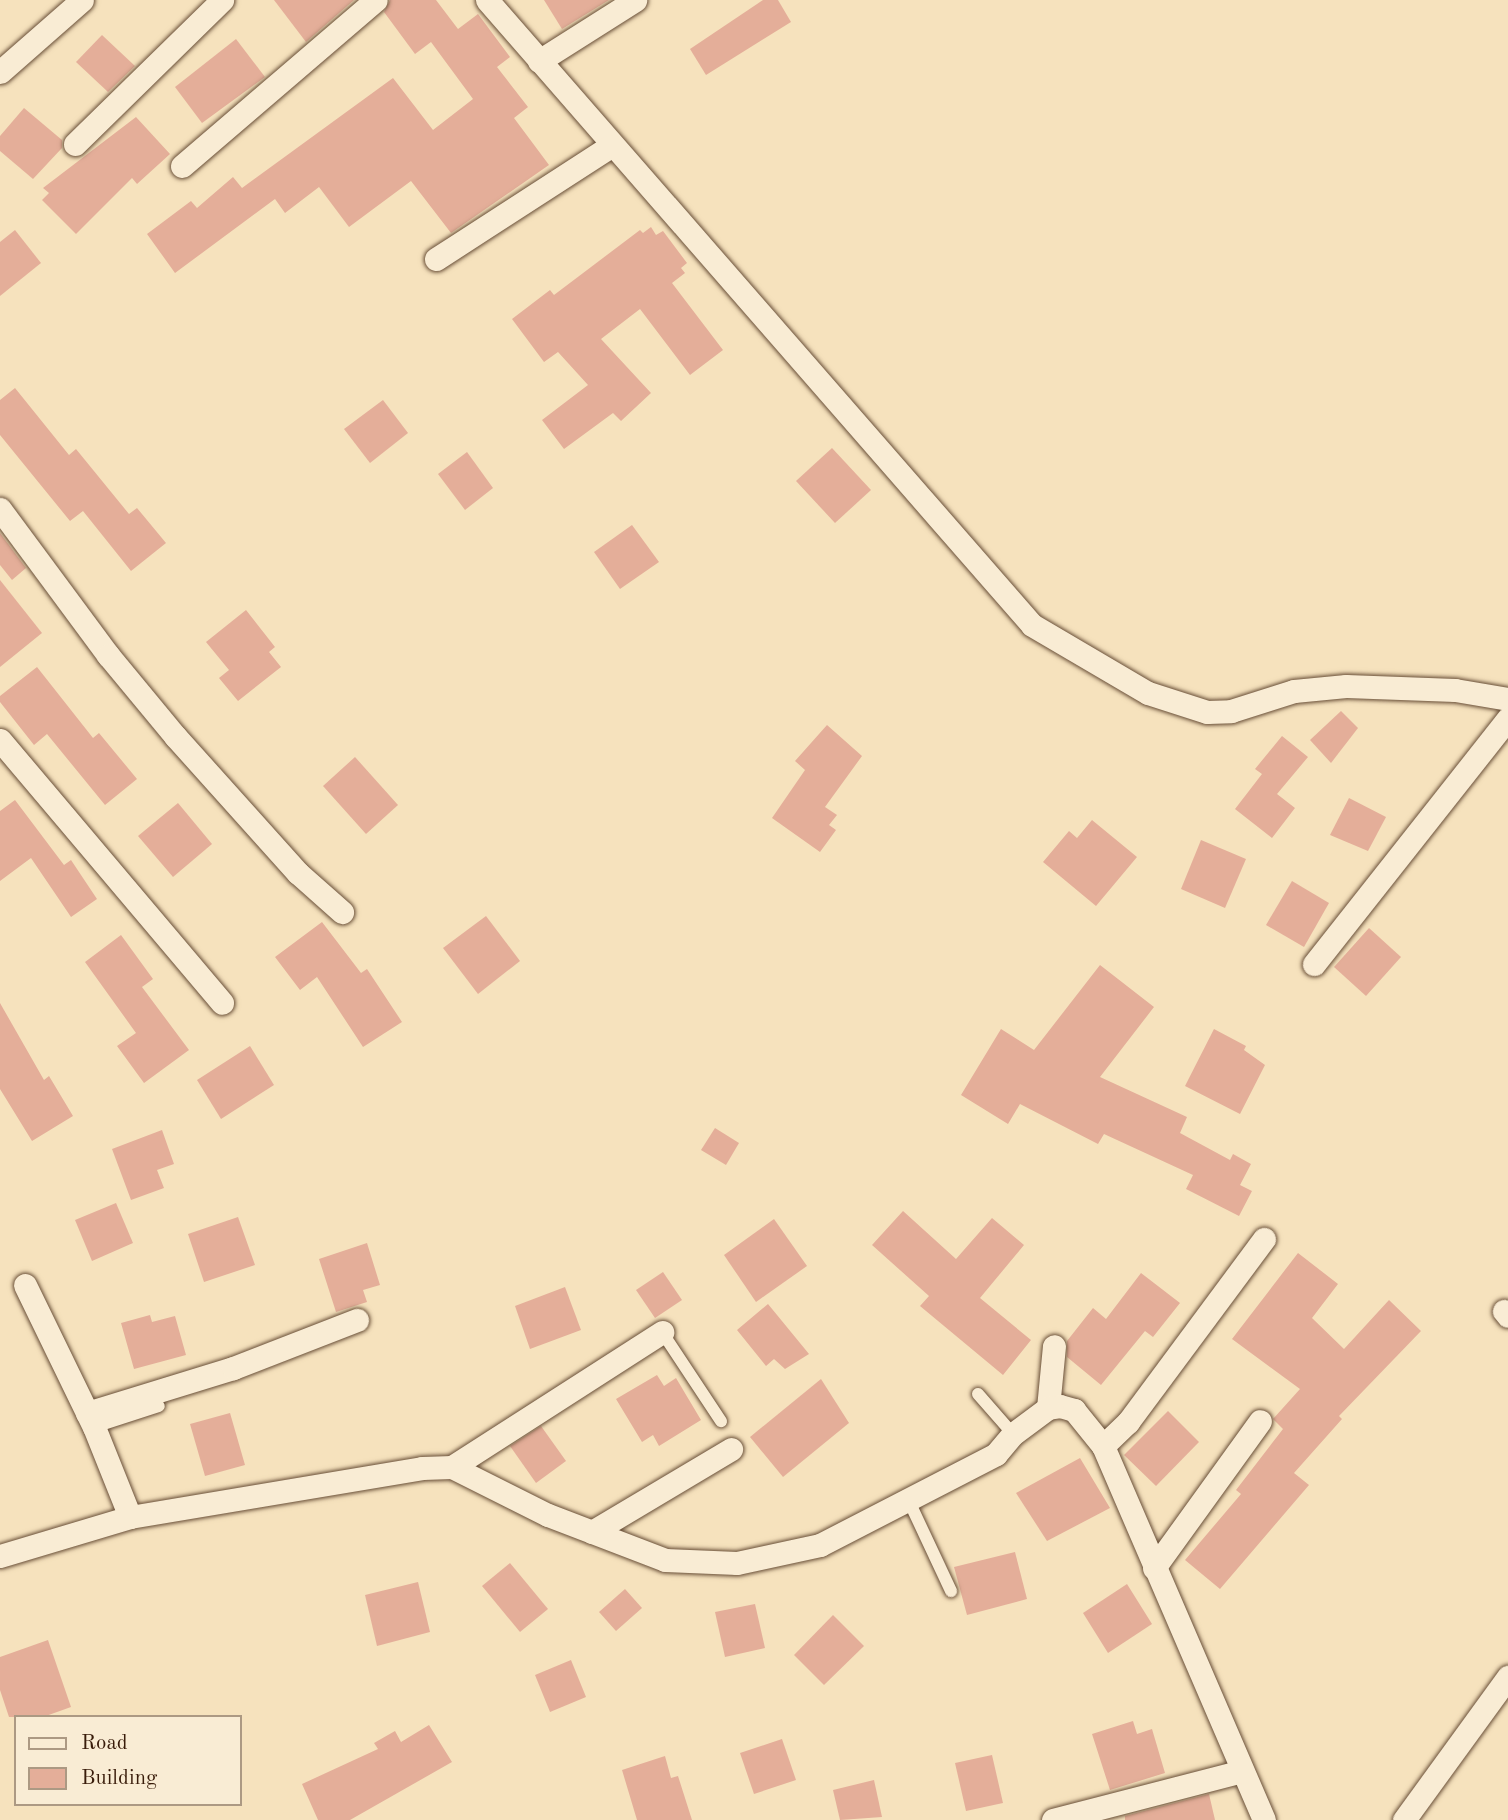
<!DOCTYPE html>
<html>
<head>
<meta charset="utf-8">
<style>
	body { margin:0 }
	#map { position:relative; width:1508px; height:1820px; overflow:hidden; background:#f6e2bd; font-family:"Old Standard TT",serif }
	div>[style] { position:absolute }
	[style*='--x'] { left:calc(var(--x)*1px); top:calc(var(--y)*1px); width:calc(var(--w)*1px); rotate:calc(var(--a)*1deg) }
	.building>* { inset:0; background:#e4ae99 }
	.roads { filter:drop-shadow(0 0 2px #684e37) drop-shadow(0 0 2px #684e37) }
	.service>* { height:12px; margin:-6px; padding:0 6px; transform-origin:6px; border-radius:6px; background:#f9ecd4 }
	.minor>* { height:23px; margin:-11.5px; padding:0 11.5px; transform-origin:11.5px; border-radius:11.5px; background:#f9ecd4 }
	span { translate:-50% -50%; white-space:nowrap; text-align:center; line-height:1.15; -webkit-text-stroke:5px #f9ecd4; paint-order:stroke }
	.legend { position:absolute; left:14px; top:1715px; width:228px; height:91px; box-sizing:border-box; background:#f9ecd4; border:2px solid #ac9983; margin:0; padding:9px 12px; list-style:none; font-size:21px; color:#391c0a }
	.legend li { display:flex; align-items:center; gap:14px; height:35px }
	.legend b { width:35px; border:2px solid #ac9983 }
</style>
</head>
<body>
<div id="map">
	<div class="building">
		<div style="clip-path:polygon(274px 0,354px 0,306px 42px)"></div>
		<div style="clip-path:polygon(390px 0,436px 0,458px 29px,478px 14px,510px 57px,497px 67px,528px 107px,514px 118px,549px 165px,451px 233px,411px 181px,349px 227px,319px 187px,285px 213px,275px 199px,175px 273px,147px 234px,191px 201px,197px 208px,233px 177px,242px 188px,393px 78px,433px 130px,473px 99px,431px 42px,415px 54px,384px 12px)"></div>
		<div style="clip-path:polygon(544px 0,609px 0,562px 29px)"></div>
		<div style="clip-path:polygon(763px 0,778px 0,791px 22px,706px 75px,690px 49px)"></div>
		<div style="clip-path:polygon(102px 35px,135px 66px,108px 92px,76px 62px)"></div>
		<div style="clip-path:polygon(236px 39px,265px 77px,202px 123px,175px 87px)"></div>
		<div style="clip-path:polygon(24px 108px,62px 140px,62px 148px,33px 179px,0 151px,0 136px)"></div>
		<div style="clip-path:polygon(136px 117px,170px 154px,137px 184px,132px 178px,76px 234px,42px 200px,49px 193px,43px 188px)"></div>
		<div style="clip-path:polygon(651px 227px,656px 235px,663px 231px,687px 263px,681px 268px,685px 273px,672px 283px,723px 350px,690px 375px,640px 309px,601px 339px,651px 393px,621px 421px,613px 413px,564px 449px,542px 420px,588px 385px,558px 352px,544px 362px,512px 319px,550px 290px,554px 295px,640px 230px,643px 233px)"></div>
		<div style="clip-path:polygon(15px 230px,41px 263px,0 296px,0 242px)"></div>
		<div style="clip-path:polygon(15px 388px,69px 455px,76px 449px,129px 514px,137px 508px,166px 543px,131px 571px,83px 511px,70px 521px,0 435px,0 400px)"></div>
		<div style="clip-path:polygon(383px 400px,408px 433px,370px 463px,344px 429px)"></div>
		<div style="clip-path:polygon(832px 448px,871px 490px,835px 523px,796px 481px)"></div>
		<div style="clip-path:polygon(467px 452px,493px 488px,465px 510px,438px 474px)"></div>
		<div style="clip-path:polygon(632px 525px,659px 562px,620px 589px,594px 552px)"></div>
		<div style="clip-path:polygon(0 533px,26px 568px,12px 580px,0 565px)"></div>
		<div style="clip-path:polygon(0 580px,42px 633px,0 667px)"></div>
		<div style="clip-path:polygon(246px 610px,275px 647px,269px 652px,281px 667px,238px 701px,219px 678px,229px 670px,206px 642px)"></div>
		<div style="clip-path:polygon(37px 667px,93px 738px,99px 733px,137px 779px,105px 805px,47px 734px,34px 745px,0 702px,0 696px)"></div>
		<div style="clip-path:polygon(1341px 711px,1358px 728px,1331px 763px,1310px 740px)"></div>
		<div style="clip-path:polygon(827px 725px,862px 756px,825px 807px,837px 815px,829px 825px,836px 830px,820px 852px,772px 818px,805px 770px,795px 761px)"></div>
		<div style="clip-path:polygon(1282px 736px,1308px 757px,1277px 794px,1295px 808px,1272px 838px,1235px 809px,1262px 774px,1255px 769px)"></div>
		<div style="clip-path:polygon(355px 757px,398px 805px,366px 834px,323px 786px)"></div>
		<div style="clip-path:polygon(1349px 798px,1386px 817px,1368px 851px,1330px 835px)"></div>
		<div style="clip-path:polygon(15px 800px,64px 865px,71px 860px,97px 899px,71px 917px,31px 858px,0 881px,0 811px)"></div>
		<div style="clip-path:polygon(178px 803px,212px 844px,173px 877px,138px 836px)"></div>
		<div style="clip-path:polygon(1092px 820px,1137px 857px,1096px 906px,1043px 862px,1069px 831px,1077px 838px)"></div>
		<div style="clip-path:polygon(1201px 840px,1246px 859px,1225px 908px,1181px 889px)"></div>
		<div style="clip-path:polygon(1292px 881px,1329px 903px,1304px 947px,1266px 925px)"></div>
		<div style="clip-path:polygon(486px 916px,520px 961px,478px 994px,443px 948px)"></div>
		<div style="clip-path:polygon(322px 922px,361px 973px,367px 969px,402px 1022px,363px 1047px,317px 977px,300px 990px,275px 957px)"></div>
		<div style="clip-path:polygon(1369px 928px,1401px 957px,1366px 996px,1334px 967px)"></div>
		<div style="clip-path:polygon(121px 935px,153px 979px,142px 987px,189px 1050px,144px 1083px,117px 1046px,136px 1033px,85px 962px)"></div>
		<div style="clip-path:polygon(1100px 965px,1154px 1007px,1100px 1077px,1187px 1117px,1180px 1133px,1230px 1160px,1233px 1154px,1251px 1164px,1240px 1185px,1252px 1191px,1239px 1216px,1186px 1189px,1193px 1175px,1104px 1134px,1098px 1144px,1020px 1104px,1008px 1124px,961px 1095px,1001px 1029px,1034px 1050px)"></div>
		<div style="clip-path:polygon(0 1003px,44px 1080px,49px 1076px,73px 1116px,32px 1141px,0 1089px)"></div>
		<div style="clip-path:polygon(1214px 1029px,1246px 1046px,1244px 1050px,1265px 1065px,1240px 1114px,1185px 1086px)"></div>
		<div style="clip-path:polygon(250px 1046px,274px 1085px,221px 1119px,197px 1080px)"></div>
		<div style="clip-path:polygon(715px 1128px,739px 1143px,726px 1165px,701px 1150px)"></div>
		<div style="clip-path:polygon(162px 1130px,174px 1164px,157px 1170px,164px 1188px,131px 1200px,112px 1149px)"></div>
		<div style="clip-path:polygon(116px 1203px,133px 1243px,92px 1261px,75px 1220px)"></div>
		<div style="clip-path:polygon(903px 1211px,956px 1259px,992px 1218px,1024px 1245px,980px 1298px,1031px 1340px,1003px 1375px,920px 1306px,929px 1296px,872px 1245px)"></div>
		<div style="clip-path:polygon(238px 1217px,255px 1265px,204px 1282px,188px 1234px)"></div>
		<div style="clip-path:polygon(774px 1219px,807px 1266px,756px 1302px,724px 1255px)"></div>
		<div style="clip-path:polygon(367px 1243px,380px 1285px,363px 1290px,367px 1302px,336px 1312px,319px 1259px)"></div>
		<div style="clip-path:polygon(1298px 1253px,1338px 1284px,1312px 1318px,1344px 1349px,1389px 1300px,1421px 1331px,1339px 1416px,1342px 1419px,1294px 1473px,1309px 1485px,1220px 1589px,1185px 1560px,1241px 1494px,1236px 1490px,1283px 1429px,1273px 1419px,1300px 1389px,1232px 1339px)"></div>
		<div style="clip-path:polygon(663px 1272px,682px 1300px,655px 1318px,636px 1290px)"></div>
		<div style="clip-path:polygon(1141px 1273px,1180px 1303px,1153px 1337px,1145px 1331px,1101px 1385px,1067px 1357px,1067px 1341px,1093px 1308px,1106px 1319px)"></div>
		<div style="clip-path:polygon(565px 1287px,581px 1330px,530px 1349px,515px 1306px)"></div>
		<div style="clip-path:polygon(768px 1304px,809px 1354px,785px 1369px,774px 1359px,766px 1366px,737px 1330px)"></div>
		<div style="clip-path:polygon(150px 1315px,152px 1322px,175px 1316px,186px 1355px,134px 1369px,121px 1323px)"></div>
		<div style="clip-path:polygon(657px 1375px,664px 1386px,676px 1378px,701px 1420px,659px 1446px,653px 1435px,642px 1442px,616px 1399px)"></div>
		<div style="clip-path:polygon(821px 1379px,849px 1423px,783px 1477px,750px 1437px)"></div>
		<div style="clip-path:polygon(1168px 1411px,1199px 1442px,1156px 1486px,1124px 1455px)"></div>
		<div style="clip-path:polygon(230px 1413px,245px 1465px,205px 1476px,190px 1424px)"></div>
		<div style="clip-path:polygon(541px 1426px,566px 1461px,536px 1483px,510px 1446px)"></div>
		<div style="clip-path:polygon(1080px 1458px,1110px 1508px,1047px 1541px,1016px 1493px)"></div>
		<div style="clip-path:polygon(1015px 1552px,1027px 1599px,967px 1615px,954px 1567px)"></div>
		<div style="clip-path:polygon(510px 1563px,548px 1609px,520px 1632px,482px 1586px)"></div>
		<div style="clip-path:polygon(418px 1582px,430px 1632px,377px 1646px,365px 1595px)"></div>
		<div style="clip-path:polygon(1127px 1584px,1152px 1624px,1108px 1653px,1083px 1613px)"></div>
		<div style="clip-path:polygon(625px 1589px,642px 1608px,616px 1631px,599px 1612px)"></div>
		<div style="clip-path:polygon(755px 1604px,765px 1648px,725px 1657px,715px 1612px)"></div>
		<div style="clip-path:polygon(833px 1615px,864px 1646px,824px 1685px,794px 1655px)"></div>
		<div style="clip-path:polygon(48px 1640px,71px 1707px,43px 1717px,9px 1717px,0 1690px,0 1657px)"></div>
		<div style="clip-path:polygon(571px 1660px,586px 1697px,550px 1712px,535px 1675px)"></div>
		<div style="clip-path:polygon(1133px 1721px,1137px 1734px,1152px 1729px,1165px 1773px,1110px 1790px,1092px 1734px)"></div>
		<div style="clip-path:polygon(429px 1725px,452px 1762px,350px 1820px,318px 1820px,302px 1784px,378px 1749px,374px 1743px,395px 1731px,401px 1742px)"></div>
		<div style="clip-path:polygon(782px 1739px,796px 1780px,754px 1794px,740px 1753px)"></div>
		<div style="clip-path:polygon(992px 1755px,1003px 1803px,966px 1811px,955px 1763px)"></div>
		<div style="clip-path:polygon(665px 1756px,671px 1778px,678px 1776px,692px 1820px,637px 1820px,622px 1770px)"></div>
		<div style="clip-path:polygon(874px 1780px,882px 1817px,840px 1820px,833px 1790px)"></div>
		<div style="clip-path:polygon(1209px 1794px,1215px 1820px,1125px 1820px,1125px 1816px)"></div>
	</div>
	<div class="roads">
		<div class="service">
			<div style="--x:662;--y:1332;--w:107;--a:56.5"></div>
			<div style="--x:978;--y:1394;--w:53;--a:48.8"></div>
			<div style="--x:94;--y:1427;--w:68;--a:-17.9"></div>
			<div style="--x:907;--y:1497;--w:104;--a:64.9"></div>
		</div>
		<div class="minor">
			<div style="--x:487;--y:0;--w:829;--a:48.91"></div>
			<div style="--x:1032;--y:625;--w:134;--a:30.4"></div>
			<div style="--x:1148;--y:693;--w:62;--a:17.9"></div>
			<div style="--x:1207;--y:712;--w:24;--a:-2"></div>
			<div style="--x:1231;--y:711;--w:66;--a:-17.6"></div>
			<div style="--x:1294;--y:691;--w:52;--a:-5.5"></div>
			<div style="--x:1346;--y:686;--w:109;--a:2.1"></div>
			<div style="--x:1455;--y:690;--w:54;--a:9.6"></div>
			<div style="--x:539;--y:61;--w:114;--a:-32.4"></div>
			<div style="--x:0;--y:72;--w:109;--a:-41.3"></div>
			<div style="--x:75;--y:144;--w:206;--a:-44.4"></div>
			<div style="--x:182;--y:166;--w:255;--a:-40.6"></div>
			<div style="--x:436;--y:259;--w:208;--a:-32.9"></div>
			<div style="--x:0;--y:509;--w:182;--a:53.5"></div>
			<div style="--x:108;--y:655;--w:105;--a:50.4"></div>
			<div style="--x:175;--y:736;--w:184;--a:48.1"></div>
			<div style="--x:298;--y:873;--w:59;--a:41.6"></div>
			<div style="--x:0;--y:740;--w:344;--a:49.8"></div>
			<div style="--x:1314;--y:964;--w:313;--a:-51.7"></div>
			<div style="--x:25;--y:1285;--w:158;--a:64.1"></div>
			<div style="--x:94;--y:1427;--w:97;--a:68.2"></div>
			<div style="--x:1504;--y:1311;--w:6;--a:51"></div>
			<div style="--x:1048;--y:1408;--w:62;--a:-84.5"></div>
			<div style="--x:87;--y:1413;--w:153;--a:-17.1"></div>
			<div style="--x:233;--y:1368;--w:133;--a:-21.2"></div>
			<div style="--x:1103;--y:1446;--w:35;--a:-44"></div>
			<div style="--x:1128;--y:1422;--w:228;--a:-53.4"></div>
			<div style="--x:452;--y:1467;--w:250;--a:-32.7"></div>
			<div style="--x:592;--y:1532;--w:162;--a:-30.8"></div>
			<div style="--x:0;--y:1556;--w:136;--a:-16.7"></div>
			<div style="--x:130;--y:1517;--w:296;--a:-9.5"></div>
			<div style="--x:422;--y:1468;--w:30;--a:-2"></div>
			<div style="--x:452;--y:1467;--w:107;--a:26.6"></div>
			<div style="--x:548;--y:1515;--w:125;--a:21"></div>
			<div style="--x:665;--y:1560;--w:72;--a:2.4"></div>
			<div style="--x:737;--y:1563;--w:85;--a:-12.2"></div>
			<div style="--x:820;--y:1545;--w:198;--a:-27.3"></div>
			<div style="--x:996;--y:1454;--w:26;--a:-50"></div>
			<div style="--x:1013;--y:1434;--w:44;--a:-36.6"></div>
			<div style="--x:1048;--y:1408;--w:12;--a:-9"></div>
			<div style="--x:1060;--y:1406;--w:15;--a:16"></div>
			<div style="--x:1074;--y:1410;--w:46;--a:51.1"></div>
			<div style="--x:1103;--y:1446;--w:407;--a:66.7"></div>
			<div style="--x:1154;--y:1568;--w:181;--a:-54.2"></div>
			<div style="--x:1053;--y:1820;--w:195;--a:-14.5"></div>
			<div style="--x:1404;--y:1820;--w:177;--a:-54"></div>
		</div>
	</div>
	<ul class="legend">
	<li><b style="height:9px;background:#f9ecd4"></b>Road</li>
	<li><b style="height:19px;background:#e4ae99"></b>Building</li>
	</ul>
</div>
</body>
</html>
